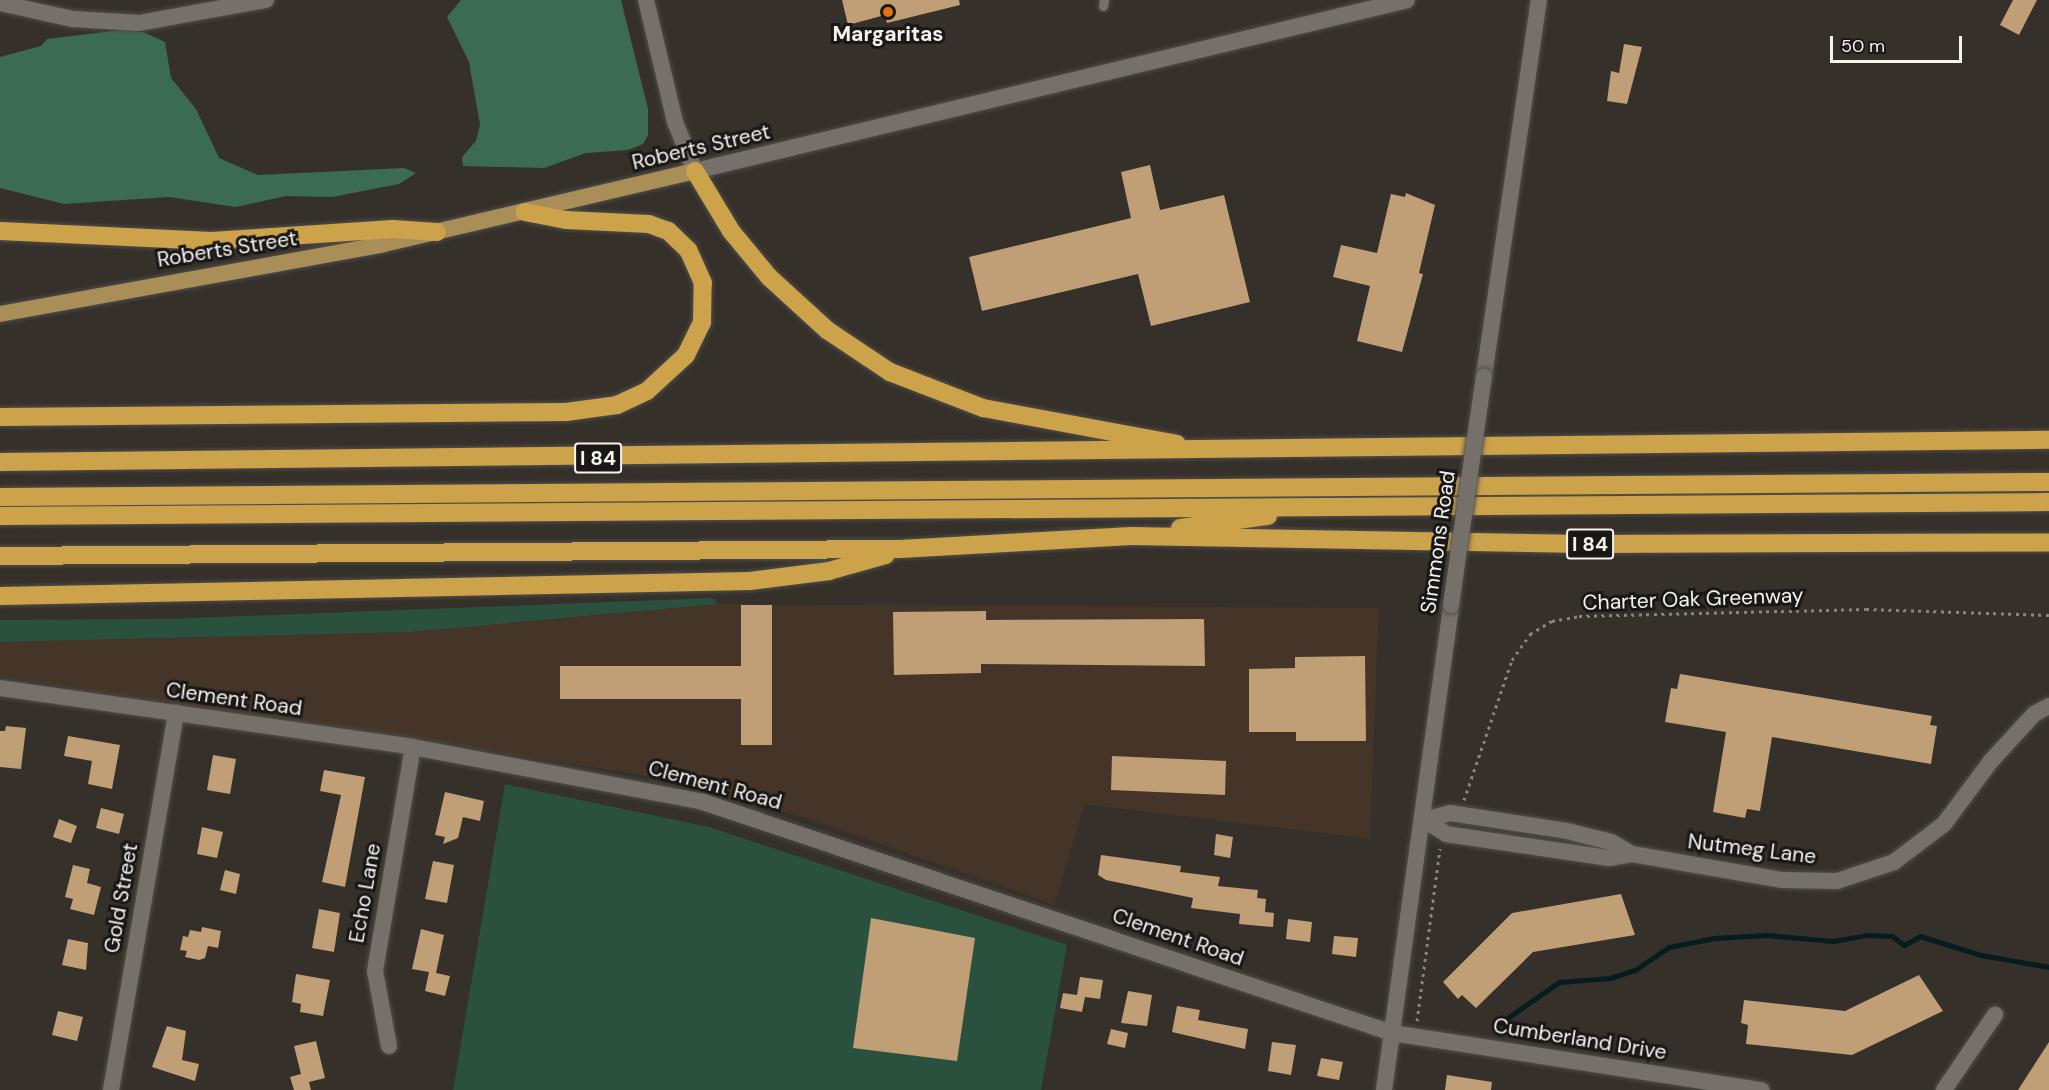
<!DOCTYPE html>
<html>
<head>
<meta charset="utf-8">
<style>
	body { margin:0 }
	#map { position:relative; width:2049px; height:1090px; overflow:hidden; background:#35302a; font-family:"DM Sans",sans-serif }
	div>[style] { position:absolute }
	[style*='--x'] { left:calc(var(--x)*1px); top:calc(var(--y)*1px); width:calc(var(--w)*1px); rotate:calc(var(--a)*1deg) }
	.industrial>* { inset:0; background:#443528 }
	.green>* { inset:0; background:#2a513d }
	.forest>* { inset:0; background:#3b6c53 }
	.stream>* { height:5px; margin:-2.5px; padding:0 2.5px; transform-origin:2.5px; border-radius:2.5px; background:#061c1d }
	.building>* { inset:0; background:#c09e76 }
	.path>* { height:3px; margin-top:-1.5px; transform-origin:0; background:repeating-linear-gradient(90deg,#88847e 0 3px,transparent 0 7.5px) }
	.roads { filter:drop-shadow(0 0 2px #504d48) drop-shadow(0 0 2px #504d48) }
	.service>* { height:9px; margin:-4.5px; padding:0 4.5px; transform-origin:4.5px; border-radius:4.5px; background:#76706a }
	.minor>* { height:16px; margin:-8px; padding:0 8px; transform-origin:8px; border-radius:8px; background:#76706a }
	.secondary>* { height:16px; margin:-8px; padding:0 8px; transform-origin:8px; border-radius:8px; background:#76706a }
	.primary>* { height:16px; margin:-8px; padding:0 8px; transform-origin:8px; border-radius:8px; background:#aa8e57 }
	.motorway>* { height:18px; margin:-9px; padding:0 9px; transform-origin:9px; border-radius:9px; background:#cca24b }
	.bridges { filter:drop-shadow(0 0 2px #504d48) drop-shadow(0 0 2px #504d48) }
	.secondary-bridge>* { height:16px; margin:-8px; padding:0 8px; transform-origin:8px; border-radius:8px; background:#76706a }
	.dots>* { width:16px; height:16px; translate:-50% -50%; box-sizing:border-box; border:3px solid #1a1816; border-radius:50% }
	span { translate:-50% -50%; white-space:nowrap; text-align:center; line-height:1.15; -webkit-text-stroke:6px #1a1816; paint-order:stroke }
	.shield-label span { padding:2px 4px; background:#1a1816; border:2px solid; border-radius:4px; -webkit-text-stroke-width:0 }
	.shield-label { font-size:20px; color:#f6f3ef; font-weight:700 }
	.poi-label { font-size:21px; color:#f6f3ef; font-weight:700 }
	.street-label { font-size:21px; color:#f6f3ef }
	.scale { position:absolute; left:1830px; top:36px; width:132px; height:27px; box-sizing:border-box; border:3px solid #f6f3ef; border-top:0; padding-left:8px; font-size:18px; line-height:21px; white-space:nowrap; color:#f6f3ef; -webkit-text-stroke:4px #1a1816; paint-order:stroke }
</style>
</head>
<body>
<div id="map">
	<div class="industrial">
		<div style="clip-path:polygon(716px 604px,1379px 608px,1370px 839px,1085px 804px,1054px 905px,807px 818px,644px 775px,0 677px,0 642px,410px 632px)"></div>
	</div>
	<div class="green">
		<div style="clip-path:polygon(712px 598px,718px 604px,410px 632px,0 642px,0 620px,168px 619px)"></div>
		<div style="clip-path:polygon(505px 784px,709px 827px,1067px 945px,1041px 1090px,453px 1090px)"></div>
	</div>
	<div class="forest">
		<div style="clip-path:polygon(461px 0,621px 0,648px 109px,648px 135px,643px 144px,628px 150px,586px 153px,544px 168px,463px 166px,462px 157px,476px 141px,480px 125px,469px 62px,447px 17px)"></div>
		<div style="clip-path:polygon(121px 30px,143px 32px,165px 42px,171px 78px,196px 109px,219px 158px,258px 175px,404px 168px,416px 173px,399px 184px,332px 197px,286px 196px,236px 207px,169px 197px,64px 204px,0 188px,0 57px,41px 46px,47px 39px)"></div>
	</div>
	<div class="stream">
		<div style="--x:1496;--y:1026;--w:77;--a:-34.9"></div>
		<div style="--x:1559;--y:982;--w:51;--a:-4.5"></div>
		<div style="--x:1610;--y:978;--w:26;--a:-18"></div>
		<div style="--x:1635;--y:970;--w:41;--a:-34.1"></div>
		<div style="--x:1669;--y:947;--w:46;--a:-11.3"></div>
		<div style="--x:1714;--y:938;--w:53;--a:-3.2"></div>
		<div style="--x:1767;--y:935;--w:66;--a:5.2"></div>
		<div style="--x:1833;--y:941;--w:34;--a:-10"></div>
		<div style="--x:1866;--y:935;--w:26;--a:2"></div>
		<div style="--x:1892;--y:936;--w:15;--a:37"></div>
		<div style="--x:1904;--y:945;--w:18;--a:-29"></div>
		<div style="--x:1920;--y:936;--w:64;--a:17.3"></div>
		<div style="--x:1981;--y:955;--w:69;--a:10"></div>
	</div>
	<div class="building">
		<div style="clip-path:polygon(842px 0,959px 0,960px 5px,887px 23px,885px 15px,848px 25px)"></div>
		<div style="clip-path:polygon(2013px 0,2037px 0,2019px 35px,2000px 25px)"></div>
		<div style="clip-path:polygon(1624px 44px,1642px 47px,1627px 104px,1607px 101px,1611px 71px,1619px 73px)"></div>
		<div style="clip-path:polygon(1150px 165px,1160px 210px,1224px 195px,1250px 302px,1151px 326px,1138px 274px,982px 311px,969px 257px,1131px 218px,1121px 172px)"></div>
		<div style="clip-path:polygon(1406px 193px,1435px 205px,1419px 273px,1423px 274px,1402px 352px,1357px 341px,1370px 286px,1333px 277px,1341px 245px,1377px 253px,1391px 194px,1405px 197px)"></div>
		<div style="clip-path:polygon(741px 605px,772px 605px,772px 745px,741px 745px,741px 699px,560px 699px,560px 666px,741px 666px)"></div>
		<div style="clip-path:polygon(986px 611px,986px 620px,1204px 619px,1205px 666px,981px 664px,981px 673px,894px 675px,893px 612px)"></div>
		<div style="clip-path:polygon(1365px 656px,1366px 741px,1296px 741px,1296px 732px,1249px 732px,1249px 669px,1295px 668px,1295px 657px)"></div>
		<div style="clip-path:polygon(1680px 674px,1932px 716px,1930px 725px,1937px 726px,1931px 764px,1772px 737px,1760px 811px,1747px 809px,1745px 818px,1713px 812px,1726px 732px,1665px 722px,1671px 688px,1677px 689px)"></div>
		<div style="clip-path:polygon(6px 726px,26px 728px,21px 769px,0 767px,0 731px,5px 731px)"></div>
		<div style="clip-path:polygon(68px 736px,120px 745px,112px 789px,88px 784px,92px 761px,64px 756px)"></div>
		<div style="clip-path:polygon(213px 755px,236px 759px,230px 794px,207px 790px)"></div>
		<div style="clip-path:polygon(1112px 756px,1226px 761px,1225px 795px,1111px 790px)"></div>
		<div style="clip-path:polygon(324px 770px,365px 777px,345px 887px,322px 882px,341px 795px,320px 791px)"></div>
		<div style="clip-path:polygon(445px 792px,484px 801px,480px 821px,463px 817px,458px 838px,443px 844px,445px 837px,435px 835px)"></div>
		<div style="clip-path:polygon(101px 808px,124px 814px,119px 834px,96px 828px)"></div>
		<div style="clip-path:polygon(59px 819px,77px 826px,71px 843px,53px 837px)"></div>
		<div style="clip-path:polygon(202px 827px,223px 832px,217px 858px,197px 854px)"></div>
		<div style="clip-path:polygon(1216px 834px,1233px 837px,1230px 858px,1214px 855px)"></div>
		<div style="clip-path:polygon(1101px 855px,1181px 866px,1180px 872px,1220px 877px,1218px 886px,1258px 890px,1257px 898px,1266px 899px,1265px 912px,1274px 913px,1273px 927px,1239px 924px,1240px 914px,1191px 908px,1193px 898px,1106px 880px,1098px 875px)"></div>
		<div style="clip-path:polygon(433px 861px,454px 865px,447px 903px,425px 899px)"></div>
		<div style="clip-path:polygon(73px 865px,90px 869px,87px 883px,101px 887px,94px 915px,70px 909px,73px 899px,65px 897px)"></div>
		<div style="clip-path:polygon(225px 870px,240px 874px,236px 894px,220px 890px)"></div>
		<div style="clip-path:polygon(1621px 894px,1635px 935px,1533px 952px,1476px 1008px,1462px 995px,1458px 999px,1443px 982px,1512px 913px)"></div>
		<div style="clip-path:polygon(319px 909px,340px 913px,334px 952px,312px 948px)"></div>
		<div style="clip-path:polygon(871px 918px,975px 938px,957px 1061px,853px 1048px)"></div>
		<div style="clip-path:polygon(1288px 919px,1312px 922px,1310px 942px,1286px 939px)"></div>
		<div style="clip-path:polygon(202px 927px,221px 931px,218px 948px,208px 946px,205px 958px,199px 960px,185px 957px,187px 951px,180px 950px,183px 936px,188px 937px,190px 930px,201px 932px)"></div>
		<div style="clip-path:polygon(421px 929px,444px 935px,436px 973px,450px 976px,445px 996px,425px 991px,429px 972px,412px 969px)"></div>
		<div style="clip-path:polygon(1334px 936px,1358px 938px,1356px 957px,1332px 954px)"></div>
		<div style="clip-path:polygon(68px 939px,88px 943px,86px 970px,62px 965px)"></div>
		<div style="clip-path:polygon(296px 974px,330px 980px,323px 1016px,300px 1012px,301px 1004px,292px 1002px)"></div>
		<div style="clip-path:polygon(1919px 975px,1943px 1011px,1852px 1055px,1746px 1044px,1748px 1025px,1741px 1023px,1744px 1000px,1845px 1011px)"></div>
		<div style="clip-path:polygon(1080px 977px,1103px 980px,1100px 999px,1085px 997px,1082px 1012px,1060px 1008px,1063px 993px,1077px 995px)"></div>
		<div style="clip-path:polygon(1128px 991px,1152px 995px,1147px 1026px,1121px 1023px)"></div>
		<div style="clip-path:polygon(1177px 1006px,1200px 1010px,1198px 1020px,1248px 1029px,1245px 1049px,1172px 1032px)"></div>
		<div style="clip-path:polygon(58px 1011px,83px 1017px,77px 1041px,52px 1035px)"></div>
		<div style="clip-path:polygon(167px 1026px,186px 1031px,182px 1060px,199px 1064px,195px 1081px,152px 1067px)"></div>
		<div style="clip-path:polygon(1111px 1029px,1128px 1033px,1125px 1048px,1107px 1044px)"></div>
		<div style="clip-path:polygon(316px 1041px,325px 1078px,309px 1082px,311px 1090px,294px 1090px,290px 1077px,301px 1074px,294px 1046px)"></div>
		<div style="clip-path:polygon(1272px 1042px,1296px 1045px,1291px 1075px,1268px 1071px)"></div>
		<div style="clip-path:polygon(2049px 1042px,2049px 1090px,2018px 1090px)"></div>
		<div style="clip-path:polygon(1321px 1058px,1343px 1062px,1339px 1080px,1317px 1076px)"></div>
		<div style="clip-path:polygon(1447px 1075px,1492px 1082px,1491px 1090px,1445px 1090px)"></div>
	</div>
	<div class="path">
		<div style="--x:1464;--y:800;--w:148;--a:-71.1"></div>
		<div style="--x:1512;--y:660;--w:32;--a:-55"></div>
		<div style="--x:1530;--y:634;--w:26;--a:-31"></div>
		<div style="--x:1552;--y:621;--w:27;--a:-10"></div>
		<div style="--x:1579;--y:616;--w:287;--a:-1.4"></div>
		<div style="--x:1866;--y:609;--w:183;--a:1.9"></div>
		<div style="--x:1417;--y:1021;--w:174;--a:-82.4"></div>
	</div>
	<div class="roads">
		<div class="service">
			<div style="--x:1103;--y:6;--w:6;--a:-81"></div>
		</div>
		<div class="minor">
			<div style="--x:646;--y:0;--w:125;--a:76.6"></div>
			<div style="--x:675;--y:122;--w:53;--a:67.8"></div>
			<div style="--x:0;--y:3;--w:75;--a:12.4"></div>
			<div style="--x:73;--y:19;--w:66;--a:3.5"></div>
			<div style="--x:139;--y:23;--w:129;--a:-10.3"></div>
			<div style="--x:0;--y:688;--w:417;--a:8.1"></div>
			<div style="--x:413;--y:747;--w:295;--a:10.7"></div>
			<div style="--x:703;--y:802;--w:727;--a:18.53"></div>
			<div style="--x:1392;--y:1033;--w:374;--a:8.8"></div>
			<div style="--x:1424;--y:820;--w:26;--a:32"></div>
			<div style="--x:1446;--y:834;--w:165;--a:8.4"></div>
			<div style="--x:1609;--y:858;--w:23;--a:-10"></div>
			<div style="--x:1632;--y:854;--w:153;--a:9.8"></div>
			<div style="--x:1783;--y:880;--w:54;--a:1.1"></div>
			<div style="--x:1837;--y:881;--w:60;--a:-18.4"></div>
			<div style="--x:1894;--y:862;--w:63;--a:-37.2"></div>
			<div style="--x:1944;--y:824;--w:79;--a:-53.3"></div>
			<div style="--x:1991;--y:761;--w:64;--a:-47.5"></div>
			<div style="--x:2034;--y:714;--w:17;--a:-28"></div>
			<div style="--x:1424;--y:820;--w:27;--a:-15"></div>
			<div style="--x:1450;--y:813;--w:118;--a:8.7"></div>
			<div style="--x:1567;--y:831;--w:45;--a:14"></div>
			<div style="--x:1611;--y:842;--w:24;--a:30"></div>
			<div style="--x:389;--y:1046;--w:76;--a:-100.6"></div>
			<div style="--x:375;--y:971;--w:227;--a:-80.4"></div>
			<div style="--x:111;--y:1090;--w:383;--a:-80.2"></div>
			<div style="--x:1944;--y:1090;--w:91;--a:-55.8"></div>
		</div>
		<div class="secondary">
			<div style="--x:695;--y:171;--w:732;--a:-13.5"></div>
			<div style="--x:1484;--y:376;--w:380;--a:-81.7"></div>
			<div style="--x:1384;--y:1090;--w:490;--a:-82.1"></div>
		</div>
		<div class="primary">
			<div style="--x:0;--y:314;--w:390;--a:-10.3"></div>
			<div style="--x:384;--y:244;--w:319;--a:-13.2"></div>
		</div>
		<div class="motorway">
			<div style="--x:695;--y:171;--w:70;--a:59"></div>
			<div style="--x:731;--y:231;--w:60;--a:50.4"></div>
			<div style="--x:769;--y:277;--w:79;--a:42.4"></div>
			<div style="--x:827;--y:330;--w:76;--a:33.7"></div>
			<div style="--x:890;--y:372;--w:100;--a:21.2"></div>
			<div style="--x:983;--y:408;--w:197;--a:10.5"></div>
			<div style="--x:0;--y:231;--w:212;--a:2.7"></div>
			<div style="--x:212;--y:241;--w:181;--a:-3.8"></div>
			<div style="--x:393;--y:229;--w:44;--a:3.9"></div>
			<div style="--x:0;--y:417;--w:566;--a:-0.51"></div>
			<div style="--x:566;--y:412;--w:51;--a:-7.8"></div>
			<div style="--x:617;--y:405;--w:33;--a:-25"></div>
			<div style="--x:647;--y:391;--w:53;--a:-42.7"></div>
			<div style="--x:686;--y:355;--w:37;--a:-64"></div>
			<div style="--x:702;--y:322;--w:39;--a:-89"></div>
			<div style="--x:703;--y:283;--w:36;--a:-114"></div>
			<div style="--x:688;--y:250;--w:28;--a:-136"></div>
			<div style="--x:668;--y:231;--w:20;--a:-160"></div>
			<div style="--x:649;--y:224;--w:83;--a:-177.2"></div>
			<div style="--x:566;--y:220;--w:42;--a:-169"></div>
			<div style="--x:0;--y:462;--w:2049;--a:-0.62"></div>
			<div style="--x:0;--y:497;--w:2049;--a:-0.42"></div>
			<div style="--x:0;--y:516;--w:2049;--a:-0.39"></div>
			<div style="--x:1180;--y:528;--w:89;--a:-7.8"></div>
			<div style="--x:0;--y:556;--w:900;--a:-0.45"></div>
			<div style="--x:900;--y:549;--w:231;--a:-3.2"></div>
			<div style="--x:1131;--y:536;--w:454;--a:1"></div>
			<div style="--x:1585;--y:544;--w:464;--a:-0.2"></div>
			<div style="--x:0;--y:596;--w:750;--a:-1.15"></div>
			<div style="--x:750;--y:581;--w:80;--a:-7.2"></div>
			<div style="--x:829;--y:571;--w:59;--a:-15.7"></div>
		</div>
	</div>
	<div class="bridges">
		<div class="secondary-bridge">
			<div style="--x:1451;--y:605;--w:231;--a:-81.8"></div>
		</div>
	</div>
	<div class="dots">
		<div style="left:888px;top:12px;background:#e8710a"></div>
	</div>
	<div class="shield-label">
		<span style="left:598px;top:458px">I 84</span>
		<span style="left:1590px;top:544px">I 84</span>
	</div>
	<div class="poi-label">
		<span style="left:888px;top:34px">Margaritas</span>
	</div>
	<div class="street-label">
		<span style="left:701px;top:147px;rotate:-13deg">Roberts Street</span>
		<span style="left:227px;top:249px;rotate:-9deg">Roberts Street</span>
		<span style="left:1438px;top:542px;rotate:-82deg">Simmons Road</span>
		<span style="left:1693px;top:599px;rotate:-2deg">Charter Oak Greenway</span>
		<span style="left:234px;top:699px;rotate:8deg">Clement Road</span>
		<span style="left:715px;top:785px;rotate:15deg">Clement Road</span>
		<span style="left:1752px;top:849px;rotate:7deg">Nutmeg Lane</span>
		<span style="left:365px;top:893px;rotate:-80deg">Echo Lane</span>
		<span style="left:121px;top:898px;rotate:-80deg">Gold Street</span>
		<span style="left:1178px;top:937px;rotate:19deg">Clement Road</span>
		<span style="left:1580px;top:1039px;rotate:9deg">Cumberland Drive</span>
	</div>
	<div class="scale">50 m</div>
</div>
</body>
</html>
